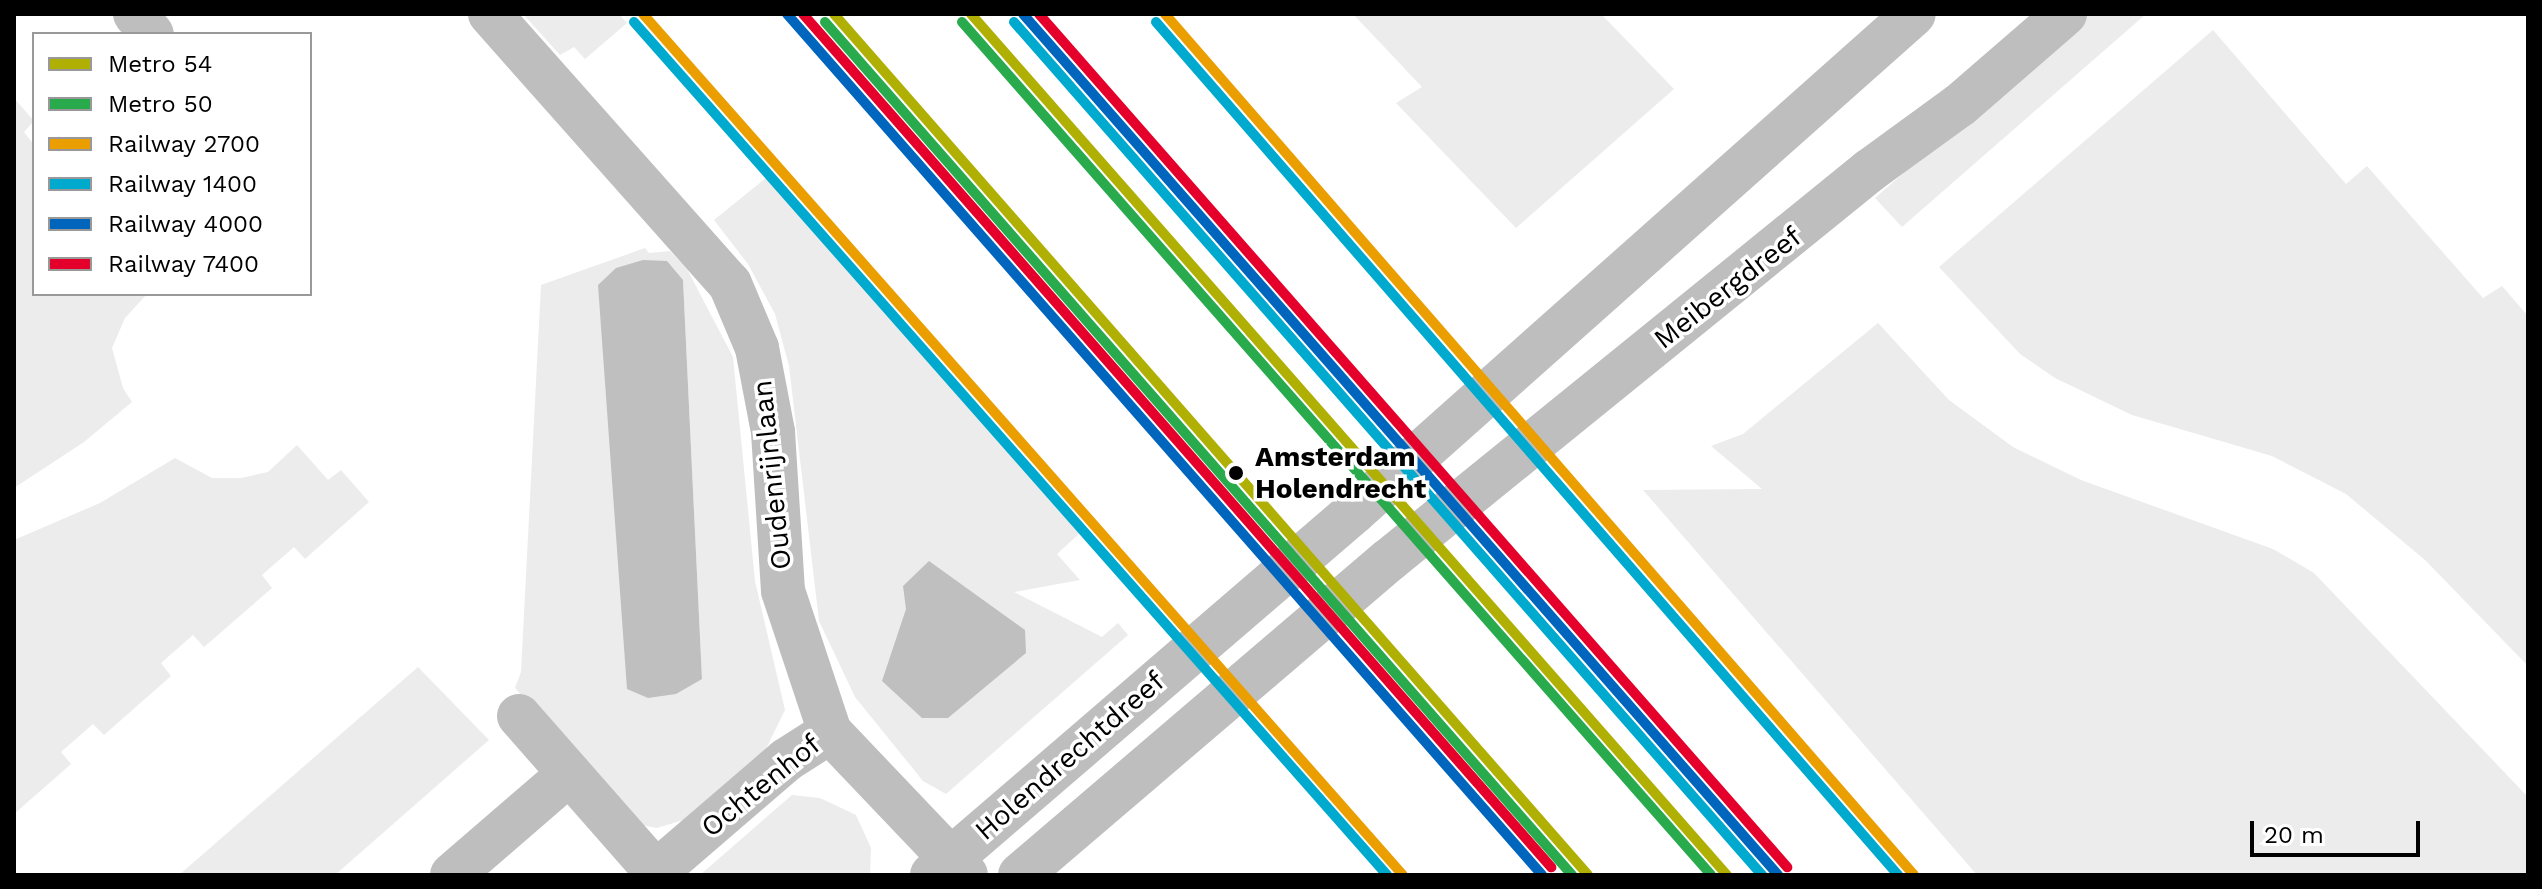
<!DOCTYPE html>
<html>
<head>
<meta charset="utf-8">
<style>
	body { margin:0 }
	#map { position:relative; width:2542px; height:889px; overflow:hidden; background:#fff; font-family:"Work Sans",sans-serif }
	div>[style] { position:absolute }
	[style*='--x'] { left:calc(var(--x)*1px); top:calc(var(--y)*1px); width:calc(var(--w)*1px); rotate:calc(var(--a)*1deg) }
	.green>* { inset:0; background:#ececec }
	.water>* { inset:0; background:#bfbfbf }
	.minor>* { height:44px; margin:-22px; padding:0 22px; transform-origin:22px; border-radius:22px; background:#bebebe }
	.major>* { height:44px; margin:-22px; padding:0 22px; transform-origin:22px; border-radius:22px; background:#bebebe }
	.rail-1>* { height:10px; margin:-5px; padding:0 5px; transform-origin:5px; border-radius:5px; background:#eb9e00 }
	.rail-2>* { height:10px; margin:-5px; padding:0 5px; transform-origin:5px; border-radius:5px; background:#00a9ce }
	.rail-3>* { height:10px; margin:-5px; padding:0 5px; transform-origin:5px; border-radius:5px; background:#0065bd }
	.rail-4>* { height:10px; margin:-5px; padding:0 5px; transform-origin:5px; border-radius:5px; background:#e4002b }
	.metro-1>* { height:10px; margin:-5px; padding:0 5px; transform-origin:5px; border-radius:5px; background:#b0b004 }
	.metro-2>* { height:10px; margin:-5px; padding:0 5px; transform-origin:5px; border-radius:5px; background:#29ab4d }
	.dots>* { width:22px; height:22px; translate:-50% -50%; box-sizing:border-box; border:4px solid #fff; border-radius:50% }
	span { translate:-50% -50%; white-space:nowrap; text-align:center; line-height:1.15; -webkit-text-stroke:7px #fff; paint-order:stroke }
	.street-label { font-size:28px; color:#000 }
	.stop-label { font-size:28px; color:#000; font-weight:700 }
	.left { translate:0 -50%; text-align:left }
	.frame { position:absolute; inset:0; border:16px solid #000; pointer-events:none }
	.legend { position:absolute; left:32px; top:32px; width:280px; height:264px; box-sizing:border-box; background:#fff; border:2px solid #999; margin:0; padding:10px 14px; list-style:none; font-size:24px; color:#000 }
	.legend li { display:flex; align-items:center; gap:16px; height:40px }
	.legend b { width:40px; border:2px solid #999 }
	.scale { position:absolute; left:2250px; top:821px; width:170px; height:36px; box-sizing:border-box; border:4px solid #000; border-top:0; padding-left:10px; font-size:24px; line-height:28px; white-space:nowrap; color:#000; -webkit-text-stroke:6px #fff; paint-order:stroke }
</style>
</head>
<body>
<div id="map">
	<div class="green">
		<div style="clip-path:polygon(523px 14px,619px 14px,627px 23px,585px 59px,574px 47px,560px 55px)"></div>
		<div style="clip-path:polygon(1353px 14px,1601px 14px,1674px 89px,1516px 228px,1396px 103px,1422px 87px)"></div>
		<div style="clip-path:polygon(2085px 14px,2146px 14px,1902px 227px,1875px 198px)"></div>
		<div style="clip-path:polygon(2213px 30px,2346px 184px,2367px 166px,2483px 298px,2502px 286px,2528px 316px,2528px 666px,2425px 560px,2346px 494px,2272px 456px,2132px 415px,2055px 378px,2020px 354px,1939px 267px)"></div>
		<div style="clip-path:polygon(14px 98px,34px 121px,24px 132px,34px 145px,34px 294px,147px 294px,125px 318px,112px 348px,123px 388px,132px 402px,84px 442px,14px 488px)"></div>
		<div style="clip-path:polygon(766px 178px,1080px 533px,1057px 554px,1080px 580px,1014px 592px,1102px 637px,1118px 623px,1128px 635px,946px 794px,923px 781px,855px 697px,819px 621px,789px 366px,775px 314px,748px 264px,714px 220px)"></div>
		<div style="clip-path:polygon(evenodd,645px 248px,649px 253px,670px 251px,687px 269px,733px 357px,755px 581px,785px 710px,764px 753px,690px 818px,657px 828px,641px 825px,515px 688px,521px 672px,541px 285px,645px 248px,683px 280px,702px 678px,676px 694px,683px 280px)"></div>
		<div style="clip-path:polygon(1878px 323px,1949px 400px,2013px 447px,2081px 480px,2273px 549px,2314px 573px,2528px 797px,2528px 875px,1977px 875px,1643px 490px,1762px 489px,1711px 446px,1743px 434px)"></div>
		<div style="clip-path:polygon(297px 445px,328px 480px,341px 470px,369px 502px,305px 559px,294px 547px,262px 575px,272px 588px,204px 647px,193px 635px,161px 663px,171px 676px,104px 735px,93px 724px,61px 752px,71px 764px,14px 814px,14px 540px,100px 503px,175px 458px,212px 478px,241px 478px,268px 472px)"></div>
		<div style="clip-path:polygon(418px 667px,489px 740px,335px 875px,179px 875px)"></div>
		<div style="clip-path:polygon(792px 795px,820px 798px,856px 815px,871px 848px,870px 875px,700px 875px)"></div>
	</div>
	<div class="water">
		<div style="clip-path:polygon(643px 260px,667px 261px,683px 280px,702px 679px,676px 694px,648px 698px,627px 689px,598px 285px,616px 268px)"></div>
		<div style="clip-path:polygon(929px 561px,1025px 630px,1026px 653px,948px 718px,922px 718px,882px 681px,906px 609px,903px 586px)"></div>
	</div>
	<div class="minor">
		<div style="--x:135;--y:14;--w:26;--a:50"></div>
		<div style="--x:490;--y:14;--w:361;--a:48.4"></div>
		<div style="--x:730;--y:284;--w:69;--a:67.1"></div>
		<div style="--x:757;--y:348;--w:86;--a:79.2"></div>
		<div style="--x:773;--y:432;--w:159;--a:86.4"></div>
		<div style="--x:783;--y:591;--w:149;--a:71.6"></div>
		<div style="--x:830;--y:732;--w:197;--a:46.4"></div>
		<div style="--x:519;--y:716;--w:208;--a:48.7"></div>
		<div style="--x:656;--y:872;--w:5;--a:143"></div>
		<div style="--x:656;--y:872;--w:172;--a:-40.7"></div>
		<div style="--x:786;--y:760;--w:52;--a:-32.5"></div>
		<div style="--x:452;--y:875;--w:155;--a:-40.8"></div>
	</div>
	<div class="major">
		<div style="--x:932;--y:875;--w:557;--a:-40.7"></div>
		<div style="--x:1354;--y:512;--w:749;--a:-41.65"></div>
		<div style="--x:1020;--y:875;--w:485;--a:-40.5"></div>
		<div style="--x:1389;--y:560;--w:618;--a:-39.02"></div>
		<div style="--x:1869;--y:171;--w:112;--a:-36"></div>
		<div style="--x:1960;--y:105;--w:139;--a:-40.9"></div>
	</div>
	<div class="rail-1">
		<div style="--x:643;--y:14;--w:1148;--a:48.57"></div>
		<div style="--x:1165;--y:14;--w:1141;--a:48.98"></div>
	</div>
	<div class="rail-2">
		<div style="--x:634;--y:22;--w:1138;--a:48.56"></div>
		<div style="--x:1014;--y:22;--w:1135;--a:48.75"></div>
		<div style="--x:1156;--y:22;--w:1131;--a:48.98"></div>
	</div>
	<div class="rail-3">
		<div style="--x:787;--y:14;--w:1145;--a:48.75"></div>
		<div style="--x:1023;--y:14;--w:1145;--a:48.75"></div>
	</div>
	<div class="rail-4">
		<div style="--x:803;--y:14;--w:1135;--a:48.75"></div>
		<div style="--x:1039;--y:14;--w:1135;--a:48.75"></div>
	</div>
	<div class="metro-1">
		<div style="--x:834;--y:14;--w:1144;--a:48.79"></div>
		<div style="--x:971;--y:14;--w:1146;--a:48.72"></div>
	</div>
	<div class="metro-2">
		<div style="--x:825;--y:22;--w:1134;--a:48.79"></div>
		<div style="--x:962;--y:22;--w:1135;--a:48.71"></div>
	</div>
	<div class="dots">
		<div style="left:1236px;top:473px;background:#000"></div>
	</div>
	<div class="street-label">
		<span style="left:1728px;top:288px;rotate:-38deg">Meibergdreef</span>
		<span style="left:772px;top:475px;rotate:-96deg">Oudenrijnlaan</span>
		<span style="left:1070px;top:756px;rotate:-41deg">Holendrechtdreef</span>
		<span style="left:761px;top:786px;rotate:-39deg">Ochtenhof</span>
	</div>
	<div class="stop-label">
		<span class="left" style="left:1255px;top:473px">Amsterdam<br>Holendrecht</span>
	</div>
	<div class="frame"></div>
	<ul class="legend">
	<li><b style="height:10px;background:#b0b004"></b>Metro 54</li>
	<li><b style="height:10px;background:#29ab4d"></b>Metro 50</li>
	<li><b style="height:10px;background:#eb9e00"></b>Railway 2700</li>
	<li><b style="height:10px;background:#00a9ce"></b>Railway 1400</li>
	<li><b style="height:10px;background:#0065bd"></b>Railway 4000</li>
	<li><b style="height:10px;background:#e4002b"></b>Railway 7400</li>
	</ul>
	<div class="scale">20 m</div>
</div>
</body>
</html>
